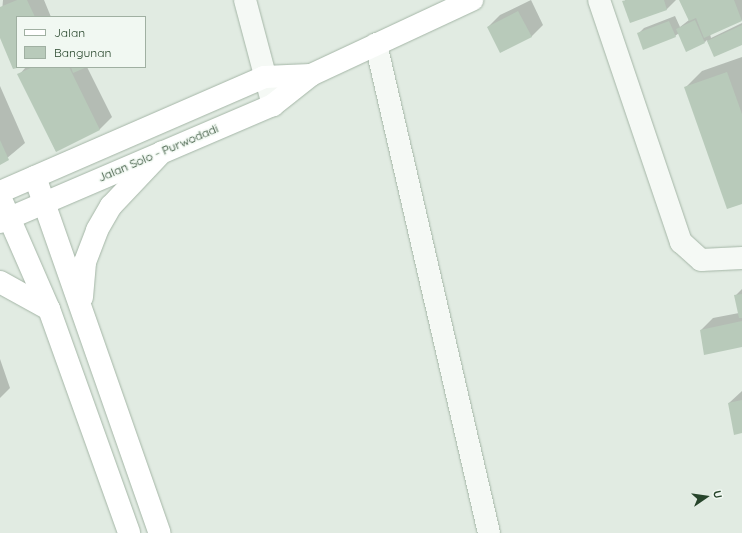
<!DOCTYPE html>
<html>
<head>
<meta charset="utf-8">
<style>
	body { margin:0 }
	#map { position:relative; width:742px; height:533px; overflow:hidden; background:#e1ebe2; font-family:Quicksand,sans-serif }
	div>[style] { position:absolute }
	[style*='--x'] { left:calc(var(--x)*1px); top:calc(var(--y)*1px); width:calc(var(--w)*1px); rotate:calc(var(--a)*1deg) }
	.shadow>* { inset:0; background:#0003 }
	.building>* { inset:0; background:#b8caba }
	.roads { filter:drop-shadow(0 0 1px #a5b6a7) drop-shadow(0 0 1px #a5b6a7) }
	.minor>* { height:22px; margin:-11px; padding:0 11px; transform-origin:11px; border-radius:11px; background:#f5f9f5 }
	.major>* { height:22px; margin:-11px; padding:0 11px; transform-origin:11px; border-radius:11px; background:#fff }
	.highway>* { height:22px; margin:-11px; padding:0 11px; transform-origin:11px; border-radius:11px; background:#fff }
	span { translate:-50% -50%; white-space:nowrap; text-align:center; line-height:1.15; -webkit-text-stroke:3px #f1f8f2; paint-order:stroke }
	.street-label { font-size:12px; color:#27452b }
	.legend { position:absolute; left:16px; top:16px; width:130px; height:52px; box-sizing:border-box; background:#f1f8f2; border:1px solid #a0b0a2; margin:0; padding:5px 7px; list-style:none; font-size:12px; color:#27452b }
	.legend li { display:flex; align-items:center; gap:8px; height:20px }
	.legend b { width:20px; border:1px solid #a0b0a2 }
	.north { position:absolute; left:686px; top:477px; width:40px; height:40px; -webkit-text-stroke:3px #f1f8f2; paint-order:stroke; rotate:77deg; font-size:11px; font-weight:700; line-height:16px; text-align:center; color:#27452b }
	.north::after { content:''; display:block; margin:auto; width:14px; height:18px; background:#27452b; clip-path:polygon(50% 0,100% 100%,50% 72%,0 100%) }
</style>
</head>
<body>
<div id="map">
	<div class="shadow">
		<div style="clip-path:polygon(3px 0,44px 0,51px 17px,17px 17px,17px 67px,0 36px)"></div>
		<div style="clip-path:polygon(531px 0,543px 25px,531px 37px,488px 27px,500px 15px)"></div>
		<div style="clip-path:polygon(625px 0,676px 0,667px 9px,631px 22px)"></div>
		<div style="clip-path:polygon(681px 0,742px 0,742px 20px,710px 34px,711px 38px,742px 23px,742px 44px,714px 55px,707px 40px,705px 42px,679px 33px,675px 36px,638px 34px,644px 28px,675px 16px,680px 27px,689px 20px)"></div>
		<div style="clip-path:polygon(742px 57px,742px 203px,685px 88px,702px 71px)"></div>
		<div style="clip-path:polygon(26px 67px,87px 67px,112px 117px,100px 129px,56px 151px,19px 75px)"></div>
		<div style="clip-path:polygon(0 86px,25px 143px,0 164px)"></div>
		<div style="clip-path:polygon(742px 289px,742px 346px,701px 330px,713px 318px,739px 313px,735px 296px)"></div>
		<div style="clip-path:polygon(0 359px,10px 388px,0 398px)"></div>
		<div style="clip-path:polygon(742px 391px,742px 432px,729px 403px)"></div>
	</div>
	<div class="building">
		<div style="clip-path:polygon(17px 0,27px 0,35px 17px,17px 17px,17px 68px,13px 69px,0 38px,0 7px)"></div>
		<div style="clip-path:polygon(627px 0,664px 0,667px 10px,630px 23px,622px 1px)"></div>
		<div style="clip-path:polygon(679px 0,734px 0,742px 21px,704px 38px,696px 18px,689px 21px)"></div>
		<div style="clip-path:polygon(518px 11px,532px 37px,500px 53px,487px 27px)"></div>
		<div style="clip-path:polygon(695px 20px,705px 43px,686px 52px,676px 29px)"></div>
		<div style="clip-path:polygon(669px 21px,676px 37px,643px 50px,637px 33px)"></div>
		<div style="clip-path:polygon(742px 25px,742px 45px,714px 57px,707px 41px)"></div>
		<div style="clip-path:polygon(33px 67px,69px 67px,100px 130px,56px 152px,17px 74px)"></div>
		<div style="clip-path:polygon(71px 67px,87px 67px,73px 73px)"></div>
		<div style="clip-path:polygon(727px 72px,742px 114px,742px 204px,727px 209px,684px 87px)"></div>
		<div style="clip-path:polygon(0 140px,9px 160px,0 165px)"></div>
		<div style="clip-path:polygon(742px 294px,742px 318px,739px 318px,734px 295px)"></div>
		<div style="clip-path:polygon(742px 321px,742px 347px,704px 355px,700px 330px)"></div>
		<div style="clip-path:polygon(742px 400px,742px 433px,734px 435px,728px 403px)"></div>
	</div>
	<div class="roads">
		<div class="minor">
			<div style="--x:245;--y:0;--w:109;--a:75.1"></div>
			<div style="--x:599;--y:0;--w:256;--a:71.3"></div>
			<div style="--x:681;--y:242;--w:27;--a:42"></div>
			<div style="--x:701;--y:260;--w:41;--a:-2.8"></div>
			<div style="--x:376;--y:44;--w:502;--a:76.99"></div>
		</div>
		<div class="major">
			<div style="--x:0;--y:192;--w:288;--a:-23.5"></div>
			<div style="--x:264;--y:77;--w:47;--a:-2.4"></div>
			<div style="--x:0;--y:222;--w:297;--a:-23.2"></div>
			<div style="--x:273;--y:105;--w:48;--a:-38.3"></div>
			<div style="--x:311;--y:75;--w:178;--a:-25"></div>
		</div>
		<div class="highway">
			<div style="--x:35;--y:177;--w:377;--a:70.7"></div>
			<div style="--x:0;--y:197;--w:122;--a:66.4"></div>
			<div style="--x:49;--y:309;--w:238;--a:70.3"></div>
			<div style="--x:0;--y:282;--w:56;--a:28.9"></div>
			<div style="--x:82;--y:297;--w:35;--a:-85"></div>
			<div style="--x:85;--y:262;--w:34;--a:-69"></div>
			<div style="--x:97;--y:230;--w:28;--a:-60"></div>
			<div style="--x:111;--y:206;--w:74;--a:-46.6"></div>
		</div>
	</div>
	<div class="street-label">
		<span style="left:158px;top:153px;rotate:-23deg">Jalan Solo - Purwodadi</span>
	</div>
	<ul class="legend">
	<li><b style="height:5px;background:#fff"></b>Jalan</li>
	<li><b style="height:11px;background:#b8caba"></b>Bangunan</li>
	</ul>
	<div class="north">U</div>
</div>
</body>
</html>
